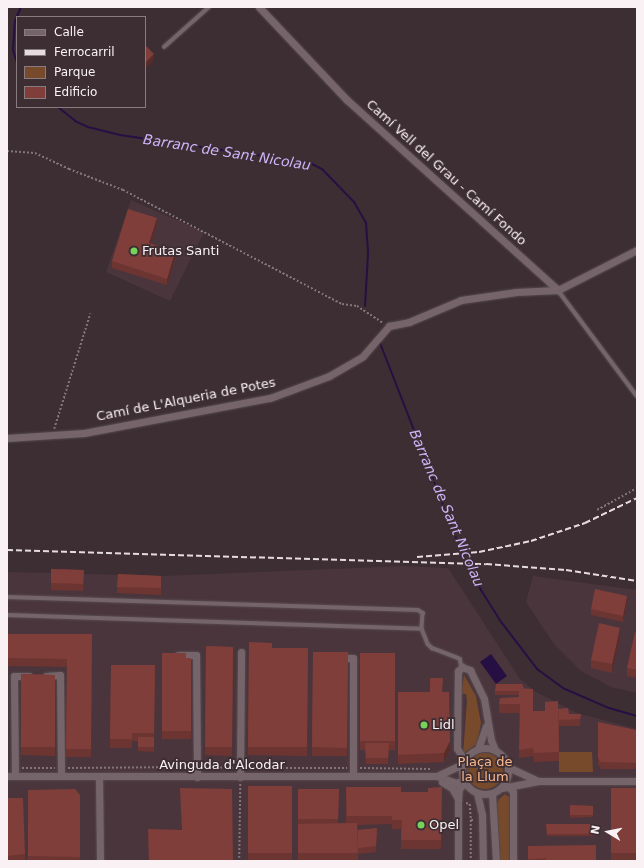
<!DOCTYPE html>
<html>
<head>
<meta charset="utf-8">
<style>
	body { margin:0 }
	#map { position:relative; width:644px; height:868px; overflow:hidden; background:#3c2e33; font-family:"DejaVu Sans",sans-serif }
	div>[style] { position:absolute }
	[style*='--x'] { left:calc(var(--x)*1px); top:calc(var(--y)*1px); width:calc(var(--w)*1px); rotate:calc(var(--a)*1deg) }
	.built>* { inset:0; background:#4a353c }
	.green>* { inset:0; background:#774a2c }
	.round { border-radius:50% }
	.water>* { inset:0; background:#261043 }
	.stream>* { height:2px; margin:-1px; padding:0 1px; transform-origin:1px; border-radius:1px; background:#261043 }
	.path>* { height:1.5px; margin-top:-0.75px; transform-origin:0; background:repeating-linear-gradient(90deg,#82767b 0 2px,transparent 0 4px) }
	.roads { filter:drop-shadow(0 0 1px #564b4e) drop-shadow(0 0 1px #564b4e) }
	.service>* { height:3.5px; margin:-1.75px; padding:0 1.75px; transform-origin:1.75px; border-radius:1.75px; background:#75656a }
	.minor>* { height:7px; margin:-3.5px; padding:0 3.5px; transform-origin:3.5px; border-radius:3.5px; background:#75656a }
	.minor>.ring { margin:-3.5px; padding:0; box-sizing:content-box; background:none; border:7px solid #75656a; border-radius:50% }
	.rail>* { height:2px; margin-top:-1px; transform-origin:0; background:repeating-linear-gradient(90deg,#e6dce0 0 6px,transparent 0 9px) }
	.wall>* { inset:0; background:#6d3532 }
	.shaded-wall>* { inset:0; background:#592b29 }
	.building>* { inset:0; background:#7f3e3a }
	.dots>* { width:11px; height:11px; translate:-50% -50%; box-sizing:border-box; border:2px solid #3c2e33; border-radius:50% }
	span { translate:-50% -50%; white-space:nowrap; text-align:center; line-height:1.15; -webkit-text-stroke:3.5px #3c2e33; paint-order:stroke }
	.street-label { font-size:13px; color:#faf1f4 }
	.poi-label { font-size:13px; color:#faf1f4 }
	.left { translate:0 -50%; text-align:left }
	.park-label { font-size:13px; color:#fbb78c }
	.water-label { font-size:14px; color:#ccb5f9; font-style:italic }
	.frame { position:absolute; inset:0; border:8px solid #faf1f4; pointer-events:none }
	.legend { position:absolute; left:16px; top:16px; width:130px; height:92px; box-sizing:border-box; background:#3c2e33; border:1px solid #887c80; margin:0; padding:5px 7px; list-style:none; font-size:12px; color:#faf1f4 }
	.legend li { display:flex; align-items:center; gap:8px; height:20px }
	.legend b { width:20px; border:1px solid #887c80 }
	.north { position:absolute; left:588px; top:812px; width:40px; height:40px; -webkit-text-stroke:3px #3c2e33; paint-order:stroke; rotate:280deg; font-size:11px; font-weight:700; line-height:16px; text-align:center; color:#faf1f4 }
	.north::after { content:''; display:block; margin:auto; width:14px; height:18px; background:#faf1f4; clip-path:polygon(50% 0,100% 100%,50% 72%,0 100%) }
</style>
</head>
<body>
<div id="map">
	<div class="built">
		<div style="clip-path:polygon(131px 200px,204px 232px,170px 301px,106px 272px)"></div>
		<div style="clip-path:polygon(403px 566px,448px 568px,520px 679px,536px 692px,577px 713px,637px 729px,637px 861px,7px 861px,7px 572px,163px 576px)"></div>
		<div style="clip-path:polygon(533px 576px,637px 590px,637px 693px,611px 687px,581px 671px,553px 643px,526px 602px)"></div>
	</div>
	<div class="green">
		<div style="clip-path:polygon(464px 675px,476px 696px,481px 723px,477px 744px,463px 754px,467px 701px,466px 694px,461px 694px)"></div>
		<div style="clip-path:polygon(559px 752px,592px 752px,593px 772px,559px 772px)"></div>
		<div class="round" style="left:467px;top:753px;width:36px;height:36px"></div>
		<div style="clip-path:polygon(505px 794px,509px 797px,509px 861px,500px 861px,497px 804px,499px 799px)"></div>
	</div>
	<div class="water">
		<div style="clip-path:polygon(491px 654px,507px 676px,496px 684px,480px 662px)"></div>
	</div>
	<div class="stream">
		<div style="--x:17;--y:63;--w:14;--a:-107"></div>
		<div style="--x:13;--y:50;--w:15;--a:-86"></div>
		<div style="--x:14;--y:35;--w:14;--a:-86"></div>
		<div style="--x:15;--y:21;--w:15;--a:-67"></div>
		<div style="--x:58;--y:107;--w:22;--a:39"></div>
		<div style="--x:75;--y:121;--w:14;--a:25"></div>
		<div style="--x:88;--y:127;--w:33;--a:14"></div>
		<div style="--x:120;--y:135;--w:192;--a:8.4"></div>
		<div style="--x:310;--y:163;--w:13;--a:27"></div>
		<div style="--x:322;--y:169;--w:46;--a:45.9"></div>
		<div style="--x:354;--y:202;--w:24;--a:60"></div>
		<div style="--x:366;--y:223;--w:31;--a:86"></div>
		<div style="--x:368;--y:254;--w:52;--a:93.3"></div>
		<div style="--x:380;--y:343;--w:220;--a:68.7"></div>
		<div style="--x:460;--y:548;--w:47;--a:63.4"></div>
		<div style="--x:481;--y:590;--w:39;--a:58"></div>
		<div style="--x:502;--y:623;--w:58;--a:52.7"></div>
		<div style="--x:537;--y:669;--w:34;--a:36"></div>
		<div style="--x:565;--y:689;--w:48;--a:23.4"></div>
		<div style="--x:609;--y:708;--w:29;--a:16"></div>
	</div>
	<div class="path">
		<div style="--x:7;--y:151;--w:28;--a:4"></div>
		<div style="--x:35;--y:153;--w:38;--a:25"></div>
		<div style="--x:69;--y:169;--w:58;--a:21.3"></div>
		<div style="--x:123;--y:190;--w:247;--a:27.5"></div>
		<div style="--x:342;--y:304;--w:15;--a:8"></div>
		<div style="--x:357;--y:306;--w:30;--a:33"></div>
		<div style="--x:54;--y:429;--w:121;--a:-72.6"></div>
		<div style="--x:597;--y:510;--w:46;--a:-28.8"></div>
		<div style="--x:204;--y:767;--w:29;--a:2"></div>
		<div style="--x:22;--y:768;--w:33;--a:0"></div>
		<div style="--x:68;--y:768;--w:123;--a:-0.5"></div>
		<div style="--x:246;--y:768;--w:101;--a:0"></div>
		<div style="--x:360;--y:768;--w:72;--a:0.8"></div>
		<div style="--x:466;--y:803;--w:4;--a:14"></div>
		<div style="--x:470;--y:804;--w:16;--a:86"></div>
		<div style="--x:471;--y:820;--w:4;--a:0"></div>
		<div style="--x:471;--y:820;--w:41;--a:90"></div>
		<div style="--x:239;--y:858;--w:74;--a:-89.2"></div>
	</div>
	<div class="roads">
		<div class="service">
			<div style="--x:164;--y:47;--w:60;--a:-41.6"></div>
			<div style="--x:558;--y:290;--w:132;--a:53.3"></div>
			<div style="--x:7;--y:597;--w:411;--a:1.8"></div>
			<div style="--x:418;--y:610;--w:6;--a:31"></div>
			<div style="--x:423;--y:613;--w:16;--a:94"></div>
			<div style="--x:422;--y:629;--w:16;--a:68"></div>
			<div style="--x:428;--y:644;--w:6;--a:45"></div>
			<div style="--x:432;--y:648;--w:30;--a:21"></div>
			<div style="--x:460;--y:659;--w:8;--a:76"></div>
			<div style="--x:7;--y:615;--w:415;--a:1.9"></div>
		</div>
		<div class="minor">
			<div style="--x:259;--y:7;--w:128;--a:46.6"></div>
			<div style="--x:347;--y:100;--w:284;--a:42"></div>
			<div style="--x:7;--y:438;--w:77;--a:-3.7"></div>
			<div style="--x:84;--y:433;--w:189;--a:-10.7"></div>
			<div style="--x:270;--y:398;--w:63;--a:-20.4"></div>
			<div style="--x:329;--y:376;--w:39;--a:-30"></div>
			<div style="--x:363;--y:356;--w:40;--a:-49"></div>
			<div style="--x:389;--y:326;--w:20;--a:-11"></div>
			<div style="--x:409;--y:322;--w:56;--a:-22.9"></div>
			<div style="--x:461;--y:300;--w:56;--a:-8.3"></div>
			<div style="--x:516;--y:292;--w:42;--a:-2.7"></div>
			<div style="--x:558;--y:290;--w:89;--a:-26.9"></div>
			<div style="--x:178;--y:655;--w:18;--a:0"></div>
			<div style="--x:196;--y:655;--w:122;--a:89.5"></div>
			<div style="--x:339;--y:658;--w:14;--a:0"></div>
			<div style="--x:353;--y:658;--w:118;--a:90"></div>
			<div style="--x:46;--y:676;--w:14;--a:-4"></div>
			<div style="--x:60;--y:675;--w:101;--a:89.4"></div>
			<div class="ring" style="left:462px;top:748px;width:39px;height:39px"></div>
			<div style="--x:478;--y:749;--w:24;--a:-71"></div>
			<div style="--x:465;--y:761;--w:15;--a:-122"></div>
			<div style="--x:457;--y:748;--w:77;--a:-89.3"></div>
			<div style="--x:458;--y:671;--w:6;--a:-45"></div>
			<div style="--x:462;--y:667;--w:9;--a:21"></div>
			<div style="--x:470;--y:670;--w:32;--a:64"></div>
			<div style="--x:484;--y:699;--w:42;--a:80.3"></div>
			<div style="--x:491;--y:740;--w:11;--a:68"></div>
			<div style="--x:508;--y:767;--w:33;--a:25"></div>
			<div style="--x:7;--y:776;--w:430;--a:0"></div>
			<div style="--x:437;--y:776;--w:20;--a:20"></div>
			<div style="--x:456;--y:783;--w:9;--a:-21"></div>
			<div style="--x:15;--y:776;--w:100;--a:-90.6"></div>
			<div style="--x:14;--y:676;--w:15;--a:0"></div>
			<div style="--x:437;--y:776;--w:29;--a:-25"></div>
			<div style="--x:99;--y:777;--w:84;--a:89.3"></div>
			<div style="--x:240;--y:777;--w:125;--a:-89.5"></div>
			<div style="--x:442;--y:782;--w:12;--a:31"></div>
			<div style="--x:452;--y:788;--w:13;--a:61"></div>
			<div style="--x:509;--y:787;--w:6;--a:51"></div>
			<div style="--x:513;--y:792;--w:69;--a:90"></div>
			<div style="--x:502;--y:788;--w:37;--a:-11"></div>
			<div style="--x:538;--y:781;--w:99;--a:0"></div>
			<div style="--x:477;--y:793;--w:23;--a:77"></div>
			<div style="--x:482;--y:815;--w:46;--a:88.8"></div>
			<div style="--x:492;--y:794;--w:67;--a:86.6"></div>
			<div style="--x:458;--y:861;--w:61;--a:-90"></div>
			<div style="--x:458;--y:800;--w:11;--a:-85"></div>
			<div style="--x:459;--y:789;--w:9;--a:-49"></div>
		</div>
	</div>
	<div class="rail">
		<div style="--x:7;--y:550;--w:479;--a:1.7"></div>
		<div style="--x:486;--y:564;--w:80;--a:4.3"></div>
		<div style="--x:566;--y:570;--w:72;--a:8.8"></div>
		<div style="--x:417;--y:557;--w:62;--a:-4.6"></div>
		<div style="--x:479;--y:552;--w:53;--a:-11.9"></div>
		<div style="--x:531;--y:541;--w:57;--a:-18.4"></div>
		<div style="--x:585;--y:523;--w:58;--a:-25.7"></div>
	</div>
	<div class="wall">
		<div style="clip-path:polygon(157px 224px,151px 244px,175px 258px,167px 285px,112px 268px,112px 261px)"></div>
		<div style="clip-path:polygon(51px 569px,84px 570px,83px 591px,51px 590px)"></div>
		<div style="clip-path:polygon(118px 574px,161px 576px,161px 595px,117px 593px)"></div>
		<div style="clip-path:polygon(627px 602px,623px 622px,591px 615px,591px 609px)"></div>
		<div style="clip-path:polygon(637px 633px,637px 678px,627px 676px,627px 668px)"></div>
		<div style="clip-path:polygon(7px 634px,92px 634px,91px 757px,66px 757px,67px 667px,7px 666px)"></div>
		<div style="clip-path:polygon(620px 636px,612px 673px,591px 668px,591px 660px)"></div>
		<div style="clip-path:polygon(249px 642px,272px 648px,308px 648px,307px 756px,248px 755px)"></div>
		<div style="clip-path:polygon(206px 646px,233px 647px,232px 756px,205px 755px)"></div>
		<div style="clip-path:polygon(313px 652px,348px 652px,347px 756px,312px 756px)"></div>
		<div style="clip-path:polygon(162px 653px,186px 658px,191px 658px,191px 739px,162px 739px)"></div>
		<div style="clip-path:polygon(360px 653px,395px 653px,395px 750px,389px 750px,388px 764px,366px 764px,365px 750px,360px 750px)"></div>
		<div style="clip-path:polygon(111px 665px,155px 665px,154px 752px,138px 751px,138px 741px,132px 741px,132px 748px,110px 748px)"></div>
		<div style="clip-path:polygon(21px 674px,55px 675px,55px 756px,21px 755px)"></div>
		<div style="clip-path:polygon(522px 684px,533px 711px,545px 711px,558px 709px,569px 714px,581px 714px,580px 726px,559px 726px,559px 721px,559px 761px,534px 762px,533px 756px,519px 758px,520px 713px,499px 713px,499px 704px,519px 697px,519px 695px,495px 695px,495px 691px)"></div>
		<div style="clip-path:polygon(398px 692px,442px 692px,450px 749px,444px 762px,398px 764px)"></div>
		<div style="clip-path:polygon(598px 722px,636px 730px,637px 769px,601px 769px,598px 764px)"></div>
		<div style="clip-path:polygon(248px 786px,292px 786px,292px 861px,248px 861px)"></div>
		<div style="clip-path:polygon(346px 787px,442px 796px,441px 849px,401px 849px,401px 829px,392px 829px,392px 824px,357px 825px,358px 830px,377px 828px,376px 852px,358px 854px,358px 861px,298px 861px,298px 789px,339px 789px,338px 823px,346px 823px)"></div>
		<div style="clip-path:polygon(611px 788px,637px 788px,637px 861px,611px 861px)"></div>
		<div style="clip-path:polygon(28px 790px,80px 795px,80px 861px,28px 861px)"></div>
		<div style="clip-path:polygon(7px 798px,25px 854px,25px 861px,7px 861px)"></div>
		<div style="clip-path:polygon(570px 805px,593px 806px,593px 817px,570px 818px)"></div>
		<div style="clip-path:polygon(546px 824px,594px 824px,593px 836px,547px 836px)"></div>
		<div style="clip-path:polygon(528px 846px,596px 861px,528px 861px)"></div>
	</div>
	<div class="shaded-wall">
		<div style="clip-path:polygon(154px 54px,154px 60px,145px 69px,145px 63px)"></div>
		<div style="clip-path:polygon(157px 218px,157px 224px,149px 250px,149px 243px)"></div>
		<div style="clip-path:polygon(175px 252px,175px 258px,167px 285px,167px 279px)"></div>
		<div style="clip-path:polygon(627px 596px,627px 602px,623px 622px,623px 616px)"></div>
		<div style="clip-path:polygon(620px 628px,620px 636px,612px 673px,612px 664px)"></div>
		<div style="clip-path:polygon(450px 741px,450px 749px,444px 762px,444px 753px)"></div>
	</div>
	<div class="building">
		<div style="clip-path:polygon(145px 45px,154px 54px,145px 63px)"></div>
		<div style="clip-path:polygon(128px 209px,157px 218px,149px 243px,175px 252px,167px 279px,112px 261px)"></div>
		<div style="clip-path:polygon(51px 569px,84px 570px,83px 584px,51px 583px)"></div>
		<div style="clip-path:polygon(118px 574px,161px 576px,161px 588px,117px 587px)"></div>
		<div style="clip-path:polygon(595px 589px,627px 596px,623px 616px,591px 609px)"></div>
		<div style="clip-path:polygon(599px 623px,620px 628px,612px 664px,591px 660px)"></div>
		<div style="clip-path:polygon(635px 632px,637px 633px,637px 670px,627px 668px)"></div>
		<div style="clip-path:polygon(7px 634px,92px 634px,91px 749px,66px 749px,67px 659px,7px 658px,7px 679px)"></div>
		<div style="clip-path:polygon(249px 642px,272px 643px,272px 648px,308px 648px,307px 747px,248px 747px)"></div>
		<div style="clip-path:polygon(206px 646px,233px 647px,232px 747px,205px 747px)"></div>
		<div style="clip-path:polygon(313px 652px,348px 652px,347px 748px,312px 747px)"></div>
		<div style="clip-path:polygon(162px 653px,186px 653px,186px 658px,191px 658px,191px 731px,162px 731px)"></div>
		<div style="clip-path:polygon(360px 653px,395px 653px,395px 741px,360px 741px)"></div>
		<div style="clip-path:polygon(111px 665px,155px 665px,154px 733px,132px 733px,132px 739px,110px 739px)"></div>
		<div style="clip-path:polygon(21px 674px,55px 675px,55px 747px,21px 747px)"></div>
		<div style="clip-path:polygon(430px 678px,443px 678px,442px 692px,430px 692px)"></div>
		<div style="clip-path:polygon(496px 684px,522px 684px,524px 688px,519px 688px,519px 691px,495px 691px)"></div>
		<div style="clip-path:polygon(519px 688px,533px 689px,533px 711px,545px 711px,545px 702px,558px 701px,559px 752px,534px 753px,533px 748px,519px 750px,520px 704px,499px 704px,500px 698px,519px 697px)"></div>
		<div style="clip-path:polygon(398px 692px,449px 692px,450px 741px,444px 753px,398px 755px)"></div>
		<div style="clip-path:polygon(568px 708px,569px 714px,581px 714px,580px 719px,559px 720px,558px 709px)"></div>
		<div style="clip-path:polygon(598px 722px,636px 730px,637px 763px,601px 762px,598px 758px)"></div>
		<div style="clip-path:polygon(138px 737px,154px 737px,154px 747px,138px 747px)"></div>
		<div style="clip-path:polygon(365px 743px,389px 743px,388px 758px,366px 758px)"></div>
		<div style="clip-path:polygon(248px 786px,292px 786px,292px 853px,248px 853px)"></div>
		<div style="clip-path:polygon(346px 787px,401px 787px,401px 792px,428px 792px,428px 788px,442px 787px,441px 840px,401px 840px,402px 820px,392px 820px,392px 816px,347px 816px)"></div>
		<div style="clip-path:polygon(180px 788px,232px 789px,233px 861px,149px 861px,148px 829px,182px 830px)"></div>
		<div style="clip-path:polygon(611px 788px,637px 788px,637px 853px,611px 853px)"></div>
		<div style="clip-path:polygon(75px 789px,80px 795px,80px 857px,28px 856px,28px 790px)"></div>
		<div style="clip-path:polygon(298px 789px,339px 789px,338px 819px,298px 819px)"></div>
		<div style="clip-path:polygon(7px 798px,23px 798px,25px 854px,7px 856px)"></div>
		<div style="clip-path:polygon(570px 805px,593px 806px,593px 815px,570px 815px)"></div>
		<div style="clip-path:polygon(357px 823px,358px 853px,298px 853px,298px 824px)"></div>
		<div style="clip-path:polygon(546px 824px,594px 824px,593px 834px,547px 834px)"></div>
		<div style="clip-path:polygon(377px 828px,376px 846px,358px 848px,358px 830px)"></div>
		<div style="clip-path:polygon(596px 845px,596px 861px,546px 861px,546px 858px,528px 859px,528px 846px)"></div>
	</div>
	<div class="dots">
		<div style="left:134px;top:251px;background:#75d25b"></div>
		<div style="left:424px;top:725px;background:#75d25b"></div>
		<div style="left:421px;top:825px;background:#75d25b"></div>
	</div>
	<div class="street-label">
		<span style="left:446px;top:173px;rotate:42deg">Camí Vell del Grau - Camí Fondo</span>
		<span style="left:186px;top:400px;rotate:-11deg">Camí de L'Alqueria de Potes</span>
		<span style="left:222px;top:765px">Avinguda d'Alcodar</span>
	</div>
	<div class="poi-label">
		<span class="left" style="left:142px;top:251px">Frutas Santi</span>
		<span class="left" style="left:432px;top:725px">Lidl</span>
		<span class="left" style="left:429px;top:825px">Opel</span>
	</div>
	<div class="park-label">
		<span style="left:485px;top:770px">Plaça de<br>la Llum</span>
	</div>
	<div class="water-label">
		<span style="left:227px;top:152px;rotate:9deg">Barranc de Sant Nicolau</span>
		<span style="left:447px;top:508px;rotate:67deg">Barranc de Sant Nicolau</span>
	</div>
	<div class="frame"></div>
	<ul class="legend">
	<li><b style="height:5px;background:#75656a"></b>Calle</li>
	<li><b style="height:5px;background:#e6dce0"></b>Ferrocarril</li>
	<li><b style="height:11px;background:#774a2c"></b>Parque</li>
	<li><b style="height:11px;background:#7f3e3a"></b>Edificio</li>
	</ul>
	<div class="north">N</div>
</div>
</body>
</html>
